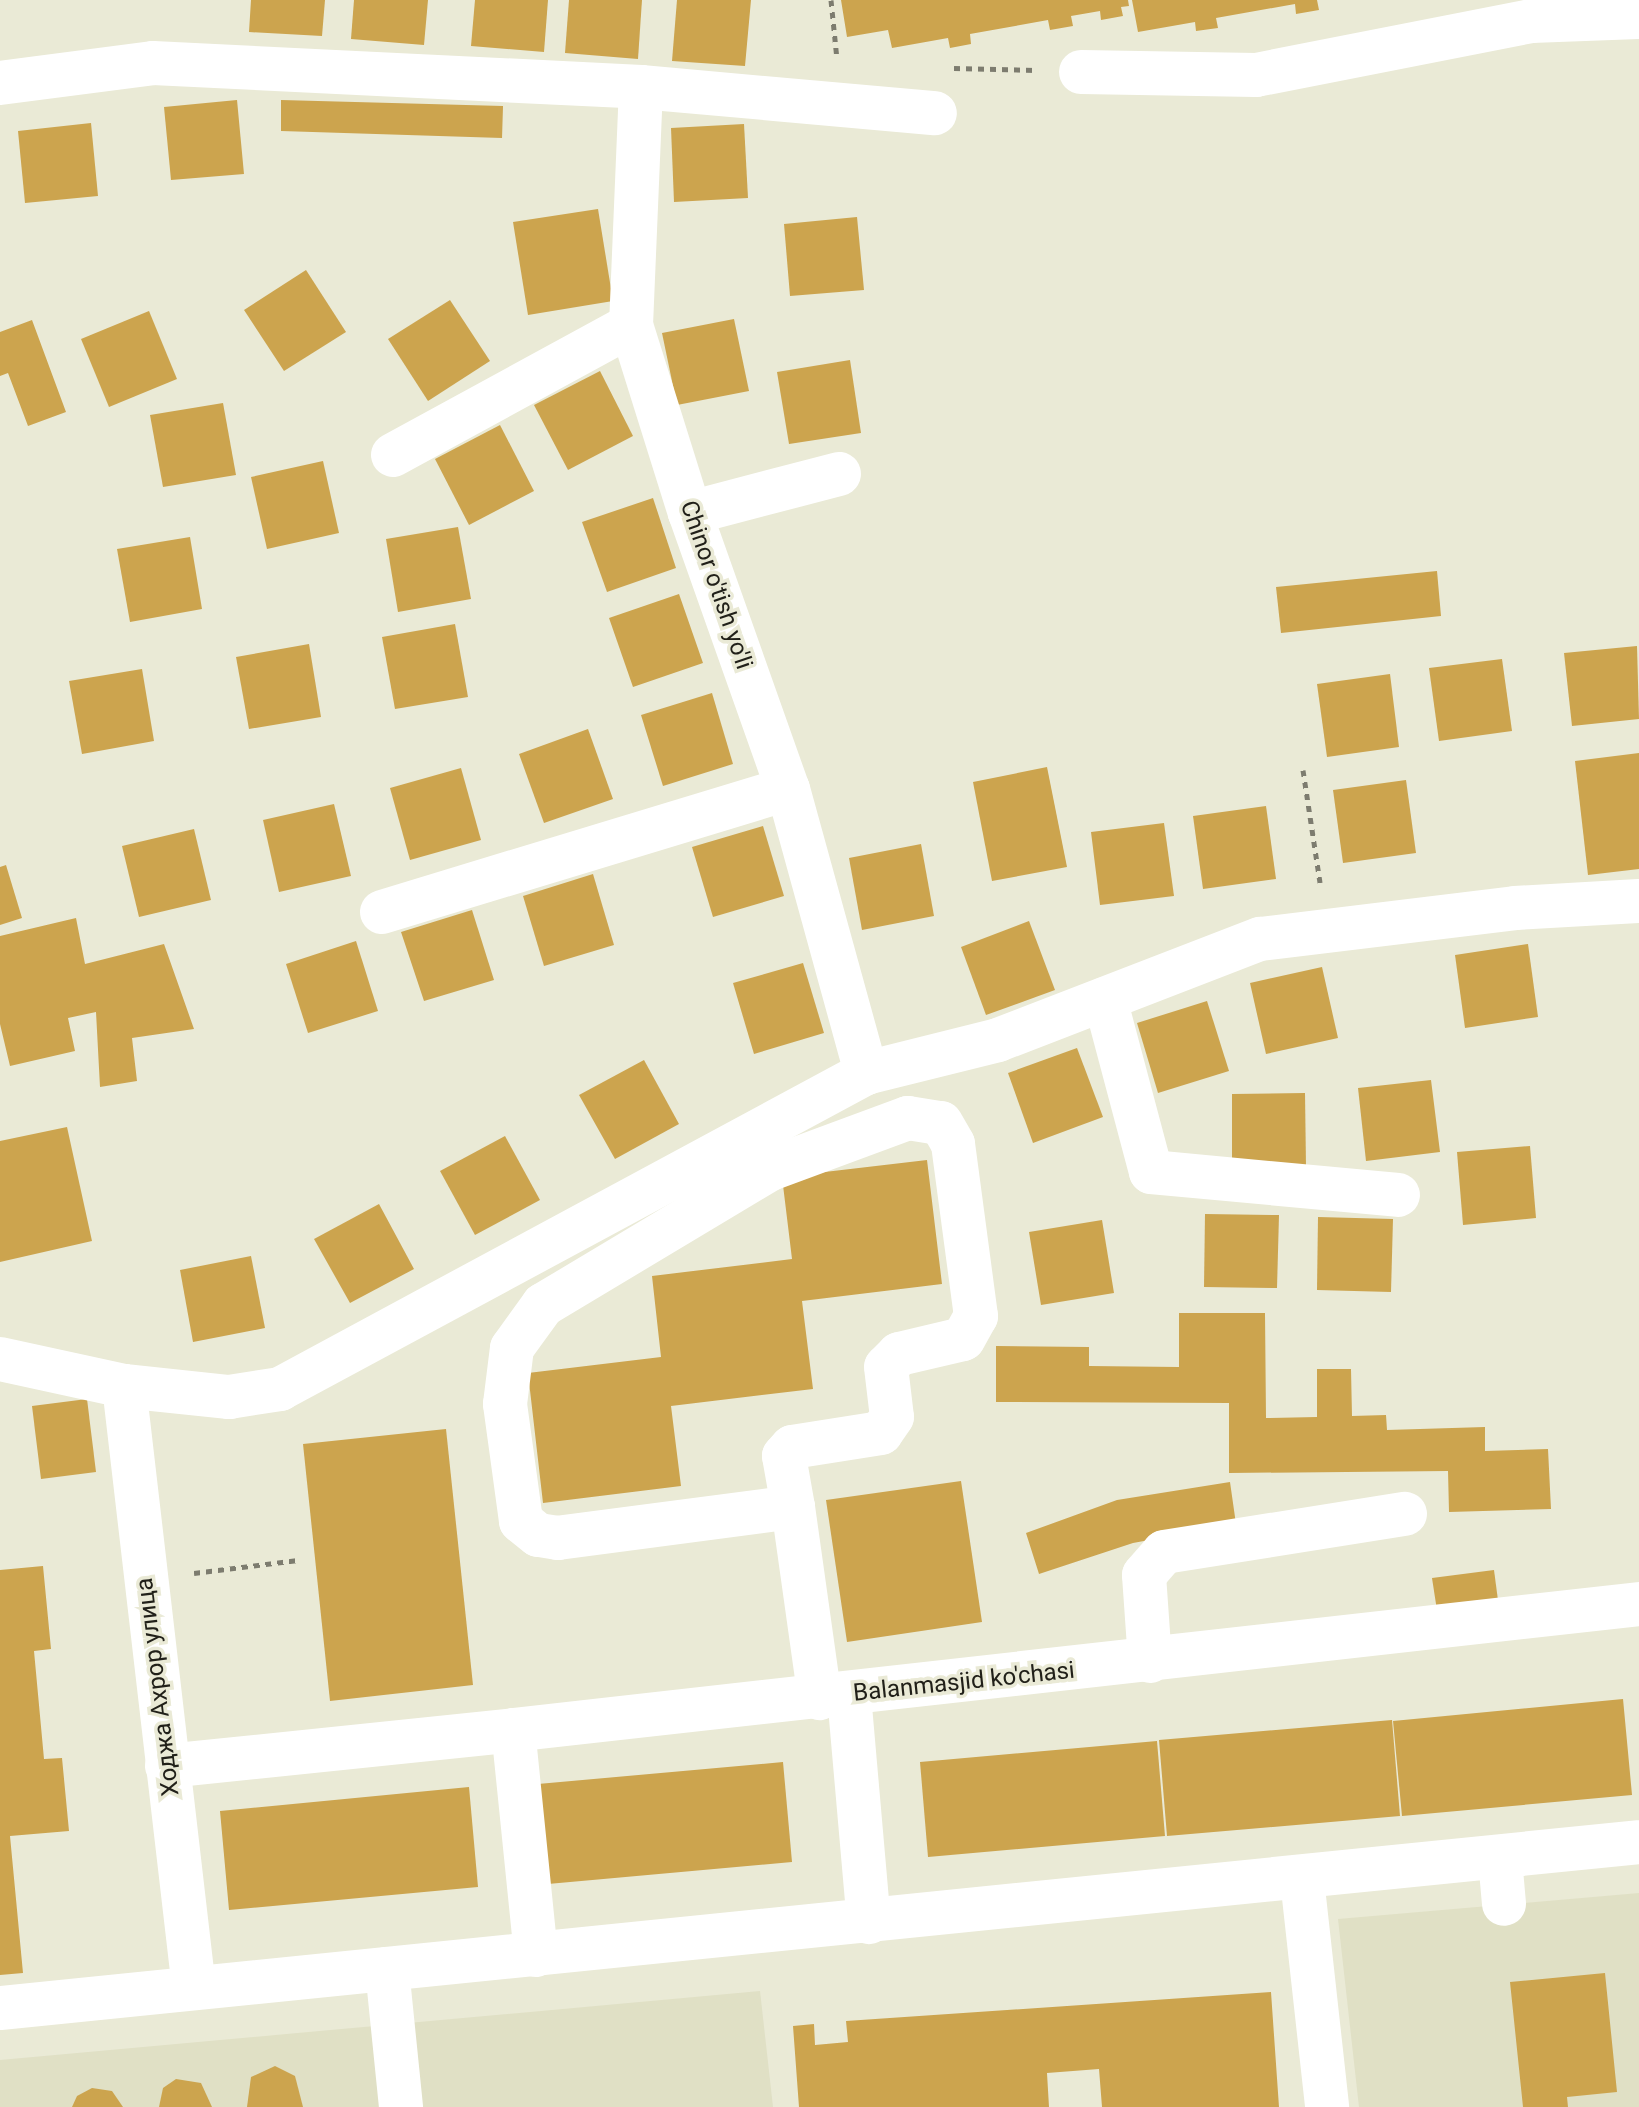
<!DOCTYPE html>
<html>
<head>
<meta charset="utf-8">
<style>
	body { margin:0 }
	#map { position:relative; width:1639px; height:2107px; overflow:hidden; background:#eaead6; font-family:Roboto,sans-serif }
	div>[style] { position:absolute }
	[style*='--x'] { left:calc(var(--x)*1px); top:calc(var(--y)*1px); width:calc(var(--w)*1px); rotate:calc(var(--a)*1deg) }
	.built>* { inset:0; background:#e0e0c5 }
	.building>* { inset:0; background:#cca44e }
	.path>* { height:5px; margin-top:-2.5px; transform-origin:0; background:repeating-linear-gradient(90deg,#7d7c6f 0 6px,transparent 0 12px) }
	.minor>* { height:44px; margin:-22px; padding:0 22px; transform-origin:22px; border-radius:22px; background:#fff }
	span { translate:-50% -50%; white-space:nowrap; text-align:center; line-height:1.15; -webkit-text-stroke:7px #eaead6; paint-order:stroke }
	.street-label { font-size:24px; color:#212019 }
</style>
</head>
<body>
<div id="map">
	<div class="built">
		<div style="clip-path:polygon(1639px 1893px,1639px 2107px,1359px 2107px,1338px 1919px)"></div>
		<div style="clip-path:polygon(760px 1991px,773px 2107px,0 2107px,0 2060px)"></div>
	</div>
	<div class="building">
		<div style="clip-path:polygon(251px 0,325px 0,322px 36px,249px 32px)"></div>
		<div style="clip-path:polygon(354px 0,428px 0,424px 45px,351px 39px)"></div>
		<div style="clip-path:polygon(475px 0,548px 0,544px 52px,471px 46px)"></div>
		<div style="clip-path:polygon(569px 0,642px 0,638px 59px,565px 53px)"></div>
		<div style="clip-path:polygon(677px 0,751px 0,745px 66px,672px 61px)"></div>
		<div style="clip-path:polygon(841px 0,1128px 0,1129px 6px,1121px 7px,1123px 16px,1101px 20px,1100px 11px,1071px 16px,1073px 26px,1050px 30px,1048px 20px,970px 34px,971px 44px,950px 48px,948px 38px,892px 48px,888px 30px,847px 37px)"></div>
		<div style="clip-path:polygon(1132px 0,1317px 0,1319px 10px,1296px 14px,1295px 4px,1216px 18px,1218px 28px,1196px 31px,1195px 22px,1138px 32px)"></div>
		<div style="clip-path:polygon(237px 100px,244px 174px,171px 180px,164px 107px)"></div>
		<div style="clip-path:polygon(281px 100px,503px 106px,502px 138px,281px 131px)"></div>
		<div style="clip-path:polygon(91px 123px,98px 196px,25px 203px,18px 131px)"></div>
		<div style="clip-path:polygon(744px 124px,748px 198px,674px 202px,671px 128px)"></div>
		<div style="clip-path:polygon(598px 209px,613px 301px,528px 315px,513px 222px)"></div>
		<div style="clip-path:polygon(857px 217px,864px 290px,790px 296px,784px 224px)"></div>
		<div style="clip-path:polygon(306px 270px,346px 332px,284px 371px,244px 310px)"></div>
		<div style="clip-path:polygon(450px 300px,490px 361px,428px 401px,388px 339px)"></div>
		<div style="clip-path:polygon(149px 311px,177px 379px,109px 407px,81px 339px)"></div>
		<div style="clip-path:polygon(734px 319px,749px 391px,677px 405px,662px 333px)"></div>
		<div style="clip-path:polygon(32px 320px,66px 412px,28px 426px,8px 373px,0 376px,0 332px)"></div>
		<div style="clip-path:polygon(850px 360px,861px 433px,789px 444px,777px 372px)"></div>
		<div style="clip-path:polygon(600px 371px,633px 436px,568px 470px,534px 405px)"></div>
		<div style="clip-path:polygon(223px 403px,236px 475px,163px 487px,150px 415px)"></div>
		<div style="clip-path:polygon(500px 425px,534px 491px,469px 525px,435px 459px)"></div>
		<div style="clip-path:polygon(323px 461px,339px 533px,267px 549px,251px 477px)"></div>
		<div style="clip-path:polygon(653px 498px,676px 568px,607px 592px,582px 522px)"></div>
		<div style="clip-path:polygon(458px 527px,471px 599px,398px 612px,386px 539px)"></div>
		<div style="clip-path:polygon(190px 537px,202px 609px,130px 622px,117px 549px)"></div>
		<div style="clip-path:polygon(1437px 571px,1441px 616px,1281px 633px,1276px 587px)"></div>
		<div style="clip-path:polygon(679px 594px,703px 663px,633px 687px,609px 618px)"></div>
		<div style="clip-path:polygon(455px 624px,468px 697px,395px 709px,382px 637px)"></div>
		<div style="clip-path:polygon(309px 644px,321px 717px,249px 729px,236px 657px)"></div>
		<div style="clip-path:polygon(1637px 646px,1639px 719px,1572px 726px,1564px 653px)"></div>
		<div style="clip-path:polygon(1502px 659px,1512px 731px,1439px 741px,1429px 668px)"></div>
		<div style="clip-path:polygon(142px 669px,154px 741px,82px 754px,69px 681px)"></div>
		<div style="clip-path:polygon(1390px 674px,1399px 747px,1327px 757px,1317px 684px)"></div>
		<div style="clip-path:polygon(712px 693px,733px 764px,663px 786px,641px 715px)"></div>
		<div style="clip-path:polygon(588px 729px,613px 799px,544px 823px,519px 754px)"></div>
		<div style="clip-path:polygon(1639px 753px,1639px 869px,1588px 875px,1575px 761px)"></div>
		<div style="clip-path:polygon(1047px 767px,1067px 867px,992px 881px,973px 782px)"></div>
		<div style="clip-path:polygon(461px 768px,481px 840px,410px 860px,390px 788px)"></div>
		<div style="clip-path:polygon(1406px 780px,1416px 853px,1343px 863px,1333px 790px)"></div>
		<div style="clip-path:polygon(334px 804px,351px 876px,279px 892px,263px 820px)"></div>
		<div style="clip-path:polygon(1266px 806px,1276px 879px,1203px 889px,1193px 816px)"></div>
		<div style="clip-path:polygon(1164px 823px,1174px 896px,1100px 905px,1091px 832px)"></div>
		<div style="clip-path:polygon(763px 826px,784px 896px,713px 917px,692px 847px)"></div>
		<div style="clip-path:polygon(194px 829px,211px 900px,139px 917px,122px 846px)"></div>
		<div style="clip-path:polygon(921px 844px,934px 916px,862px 930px,849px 858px)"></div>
		<div style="clip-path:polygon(6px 865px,22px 918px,0 925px,0 867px)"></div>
		<div style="clip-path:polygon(593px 874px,614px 945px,544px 966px,523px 896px)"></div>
		<div style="clip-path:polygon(472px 910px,494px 980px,424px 1001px,401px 932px)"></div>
		<div style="clip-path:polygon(76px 918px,85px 964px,164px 944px,194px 1029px,132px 1038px,137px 1081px,100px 1087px,96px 1012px,68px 1018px,75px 1051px,10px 1066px,0 1024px,0 936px)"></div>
		<div style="clip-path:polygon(1029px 921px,1055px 990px,986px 1015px,961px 947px)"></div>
		<div style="clip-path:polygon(356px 941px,378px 1011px,308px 1033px,286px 964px)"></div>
		<div style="clip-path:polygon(1528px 944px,1538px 1017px,1465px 1028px,1455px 955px)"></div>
		<div style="clip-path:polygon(803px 963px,824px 1033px,754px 1054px,733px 983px)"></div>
		<div style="clip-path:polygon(1322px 967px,1338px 1038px,1266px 1054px,1250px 983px)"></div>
		<div style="clip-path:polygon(1207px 1001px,1229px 1071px,1158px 1093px,1137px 1023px)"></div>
		<div style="clip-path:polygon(1077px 1048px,1103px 1117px,1033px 1143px,1008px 1073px)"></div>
		<div style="clip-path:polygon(644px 1060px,679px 1124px,615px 1159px,579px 1095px)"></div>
		<div style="clip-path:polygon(1431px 1080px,1440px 1152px,1366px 1161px,1358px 1088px)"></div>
		<div style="clip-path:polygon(1305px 1093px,1306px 1167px,1232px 1167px,1232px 1094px)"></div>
		<div style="clip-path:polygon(67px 1127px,92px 1241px,0 1262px,0 1141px)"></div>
		<div style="clip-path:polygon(505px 1136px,540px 1200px,475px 1235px,440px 1171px)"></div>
		<div style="clip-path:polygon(1530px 1146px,1536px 1218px,1463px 1225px,1457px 1152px)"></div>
		<div style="clip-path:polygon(927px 1160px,942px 1284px,802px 1301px,813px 1389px,671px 1406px,681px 1486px,543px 1503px,528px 1373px,661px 1357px,652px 1276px,792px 1259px,782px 1177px)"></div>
		<div style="clip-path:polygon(379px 1204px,414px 1269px,350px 1303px,314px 1239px)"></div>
		<div style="clip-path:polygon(1205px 1214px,1279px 1215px,1277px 1288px,1204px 1287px)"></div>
		<div style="clip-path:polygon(1318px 1217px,1393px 1219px,1391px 1292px,1317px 1290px)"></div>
		<div style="clip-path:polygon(1102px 1220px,1114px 1293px,1041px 1305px,1029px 1232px)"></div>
		<div style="clip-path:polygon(251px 1256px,265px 1328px,193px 1342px,180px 1270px)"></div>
		<div style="clip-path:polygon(1179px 1313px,1265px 1313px,1266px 1418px,1317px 1417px,1317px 1369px,1351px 1369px,1352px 1416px,1386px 1415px,1387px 1430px,1485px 1427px,1485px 1451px,1548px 1449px,1551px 1509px,1449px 1512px,1448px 1471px,1229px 1473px,1229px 1403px,996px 1402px,996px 1346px,1089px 1347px,1089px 1366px,1179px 1367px)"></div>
		<div style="clip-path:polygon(87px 1399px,96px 1472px,41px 1479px,32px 1406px)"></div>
		<div style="clip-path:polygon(446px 1429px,473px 1685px,330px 1701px,303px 1444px)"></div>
		<div style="clip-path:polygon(961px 1481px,982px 1622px,847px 1642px,826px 1500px)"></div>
		<div style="clip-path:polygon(1230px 1482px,1236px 1524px,1133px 1543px,1039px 1574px,1026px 1533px,1117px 1500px)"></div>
		<div style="clip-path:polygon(43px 1566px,51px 1649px,34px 1651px,44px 1759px,62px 1758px,69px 1831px,10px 1836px,23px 1973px,0 1975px,0 1570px)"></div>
		<div style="clip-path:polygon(1494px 1570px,1499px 1608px,1438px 1617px,1432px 1578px)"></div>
		<div style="clip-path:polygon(1623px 1699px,1632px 1795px,1402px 1816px,1393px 1721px)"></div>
		<div style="clip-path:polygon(1392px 1720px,1400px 1816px,1167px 1836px,1159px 1740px)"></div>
		<div style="clip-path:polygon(1157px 1741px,1165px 1836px,928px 1857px,920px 1762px)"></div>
		<div style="clip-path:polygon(783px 1762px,792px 1862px,548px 1884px,538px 1784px)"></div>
		<div style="clip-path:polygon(469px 1787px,478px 1887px,229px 1910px,220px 1811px)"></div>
		<div style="clip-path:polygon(1605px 1973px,1617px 2092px,1567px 2097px,1568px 2107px,1523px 2107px,1510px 1982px)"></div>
		<div style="clip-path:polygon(1271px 1992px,1279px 2107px,1102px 2107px,1099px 2069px,1047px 2073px,1049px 2107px,799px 2107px,793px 2026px,814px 2024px,815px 2045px,848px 2042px,846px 2021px)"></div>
		<div style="clip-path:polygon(275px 2066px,295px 2076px,303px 2107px,247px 2107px,251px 2077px)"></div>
		<div style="clip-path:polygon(176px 2079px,201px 2083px,212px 2107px,159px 2107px,163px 2088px)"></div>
		<div style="clip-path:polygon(92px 2088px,112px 2091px,123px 2107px,72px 2107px,77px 2096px)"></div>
	</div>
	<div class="path">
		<div style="--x:831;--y:0;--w:59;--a:84.2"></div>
		<div style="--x:954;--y:68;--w:82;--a:1.4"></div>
		<div style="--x:1303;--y:770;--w:114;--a:81.4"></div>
		<div style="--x:194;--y:1573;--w:105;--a:-7.1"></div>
	</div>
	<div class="minor">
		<div style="--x:1081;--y:72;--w:175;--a:1"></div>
		<div style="--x:1256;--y:75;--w:280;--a:-11.1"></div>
		<div style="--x:1531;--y:21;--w:108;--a:-2.1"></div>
		<div style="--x:0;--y:83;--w:154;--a:-7.4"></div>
		<div style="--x:153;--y:63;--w:489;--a:2.8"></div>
		<div style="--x:641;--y:87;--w:295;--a:5.1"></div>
		<div style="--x:641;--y:87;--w:238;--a:92.4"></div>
		<div style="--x:631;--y:325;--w:197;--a:72.6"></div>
		<div style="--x:690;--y:513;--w:293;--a:70.5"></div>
		<div style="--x:788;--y:789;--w:295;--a:74.6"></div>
		<div style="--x:393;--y:455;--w:271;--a:-28.6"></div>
		<div style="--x:690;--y:513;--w:154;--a:-14.7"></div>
		<div style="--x:382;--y:912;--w:424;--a:-16.9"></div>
		<div style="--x:1105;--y:999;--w:179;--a:75.1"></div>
		<div style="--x:1151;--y:1172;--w:248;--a:5.3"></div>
		<div style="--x:0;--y:1359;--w:127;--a:12.3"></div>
		<div style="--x:124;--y:1386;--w:106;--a:6"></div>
		<div style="--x:229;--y:1397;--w:52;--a:-8.9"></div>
		<div style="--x:280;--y:1389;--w:666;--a:-28.34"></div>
		<div style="--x:866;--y:1073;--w:136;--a:-14"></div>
		<div style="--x:998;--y:1040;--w:281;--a:-21.1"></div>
		<div style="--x:1260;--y:939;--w:257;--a:-6.9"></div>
		<div style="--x:1515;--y:908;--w:124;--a:-3.2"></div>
		<div style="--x:124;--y:1386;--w:606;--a:83.37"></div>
		<div style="--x:793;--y:1507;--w:237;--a:172.5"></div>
		<div style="--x:558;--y:1538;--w:20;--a:-171"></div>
		<div style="--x:538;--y:1535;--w:22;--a:-141"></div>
		<div style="--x:521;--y:1521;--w:118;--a:-97.8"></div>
		<div style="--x:505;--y:1404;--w:56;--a:-82.9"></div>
		<div style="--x:512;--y:1348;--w:53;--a:-54.2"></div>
		<div style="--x:543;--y:1305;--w:265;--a:-30.9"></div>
		<div style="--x:770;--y:1169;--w:147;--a:-20.3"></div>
		<div style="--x:908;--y:1118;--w:33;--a:9"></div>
		<div style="--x:941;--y:1123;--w:24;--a:60"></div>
		<div style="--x:953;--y:1144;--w:174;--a:82.4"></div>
		<div style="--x:976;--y:1316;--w:26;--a:119"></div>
		<div style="--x:963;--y:1339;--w:66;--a:166.8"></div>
		<div style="--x:899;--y:1354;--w:18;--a:135"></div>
		<div style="--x:886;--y:1367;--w:50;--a:83.2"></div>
		<div style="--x:892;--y:1417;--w:19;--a:125"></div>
		<div style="--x:881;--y:1433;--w:90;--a:171.1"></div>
		<div style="--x:792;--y:1447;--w:12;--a:132"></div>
		<div style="--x:784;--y:1456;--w:52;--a:80"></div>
		<div style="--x:793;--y:1507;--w:193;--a:82"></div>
		<div style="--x:1150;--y:1661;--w:86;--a:-94"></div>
		<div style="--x:1144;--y:1575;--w:30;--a:-49"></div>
		<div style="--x:1164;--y:1552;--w:244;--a:-9"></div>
		<div style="--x:849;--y:1695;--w:228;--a:85"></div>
		<div style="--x:167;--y:1766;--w:348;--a:-5.9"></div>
		<div style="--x:1500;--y:1859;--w:45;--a:84.9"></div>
		<div style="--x:1302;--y:1879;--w:229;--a:83.7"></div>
		<div style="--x:536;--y:1955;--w:226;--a:-95.8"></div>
		<div style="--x:513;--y:1730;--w:1133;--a:-6.38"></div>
		<div style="--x:387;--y:1969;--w:139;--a:84.2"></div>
		<div style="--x:0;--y:2008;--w:1647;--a:-5.78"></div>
	</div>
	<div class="street-label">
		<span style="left:716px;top:585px;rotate:71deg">Chinor o'tish yo'li</span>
		<span style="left:964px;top:1682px;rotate:-6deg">Balanmasjid ko'chasi</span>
		<span style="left:158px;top:1687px;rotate:-97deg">Ходжа Ахрор улица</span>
	</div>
</div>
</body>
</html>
